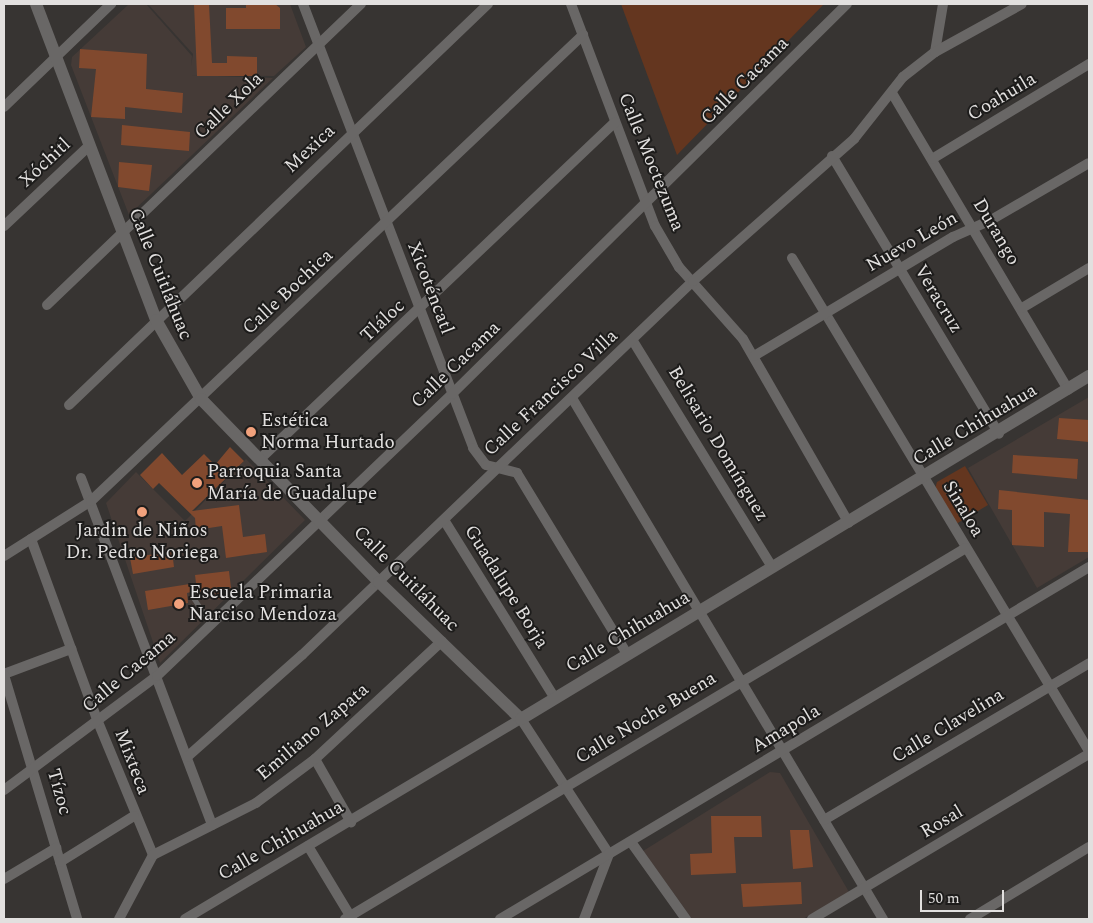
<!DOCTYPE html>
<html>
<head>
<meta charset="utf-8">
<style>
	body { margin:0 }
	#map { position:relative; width:1093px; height:923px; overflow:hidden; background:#373432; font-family:Spectral,serif }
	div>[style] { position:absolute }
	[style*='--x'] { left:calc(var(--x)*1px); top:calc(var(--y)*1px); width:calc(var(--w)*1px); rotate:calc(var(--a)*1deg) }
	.built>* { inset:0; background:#453b37 }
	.green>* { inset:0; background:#64361f }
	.building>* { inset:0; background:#81492e }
	.service>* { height:5px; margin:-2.5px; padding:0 2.5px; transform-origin:2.5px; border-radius:2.5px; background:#696766 }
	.minor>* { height:10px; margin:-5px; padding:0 5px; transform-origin:5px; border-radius:5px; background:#696766 }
	.tertiary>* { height:12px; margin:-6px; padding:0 6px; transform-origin:6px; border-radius:6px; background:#696766 }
	.dots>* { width:14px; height:14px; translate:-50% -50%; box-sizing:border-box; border:2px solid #1d1c1b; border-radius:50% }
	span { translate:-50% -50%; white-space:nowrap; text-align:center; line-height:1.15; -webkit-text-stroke:4px #1d1c1b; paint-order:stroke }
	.street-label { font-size:19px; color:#e2e0df }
	.poi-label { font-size:19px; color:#e2e0df }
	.left { translate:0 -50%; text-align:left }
	.frame { position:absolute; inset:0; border:5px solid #e2e0df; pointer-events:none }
	.scale { position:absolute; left:920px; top:890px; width:84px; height:22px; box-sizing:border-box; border:2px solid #e2e0df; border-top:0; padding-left:6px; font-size:15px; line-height:18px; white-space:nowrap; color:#e2e0df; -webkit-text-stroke:4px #1d1c1b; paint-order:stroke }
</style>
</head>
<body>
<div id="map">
	<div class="built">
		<div style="clip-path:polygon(129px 4px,146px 4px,192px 56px,191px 66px,193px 54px,148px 4px,290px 4px,306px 47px,274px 76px,191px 75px,273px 78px,129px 215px,71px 65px,72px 57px)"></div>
		<div style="clip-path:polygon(1089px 397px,1089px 557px,1037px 588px,968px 468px)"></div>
		<div style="clip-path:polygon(246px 459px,305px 520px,160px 663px,106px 503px,136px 472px,185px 521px)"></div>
		<div style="clip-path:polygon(770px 772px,780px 773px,849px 892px,803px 919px,692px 919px,643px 851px)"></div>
	</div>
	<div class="green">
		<div style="clip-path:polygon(621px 4px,824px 4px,677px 155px)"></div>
		<div style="clip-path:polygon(965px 466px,988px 505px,956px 524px,935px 489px,937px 482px)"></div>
	</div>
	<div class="building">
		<div style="clip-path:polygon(194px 4px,209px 4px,212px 63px,227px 63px,227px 56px,257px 57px,257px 76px,197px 76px)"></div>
		<div style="clip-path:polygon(246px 4px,275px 4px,280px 8px,280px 29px,226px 29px,226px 8px,246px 8px)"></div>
		<div style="clip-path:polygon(80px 49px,147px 54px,146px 89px,183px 93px,182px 113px,125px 107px,125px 119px,91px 117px,96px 69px,79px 68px)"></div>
		<div style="clip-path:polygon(122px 125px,190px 132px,189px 151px,121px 145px)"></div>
		<div style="clip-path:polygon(119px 162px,152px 165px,149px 191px,118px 187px)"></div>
		<div style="clip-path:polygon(1059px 418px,1089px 420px,1089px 442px,1057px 439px)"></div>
		<div style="clip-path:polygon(230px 447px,244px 461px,192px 511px,239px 505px,243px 537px,265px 534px,267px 552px,226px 558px,222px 526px,196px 530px,195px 518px,159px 483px,153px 489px,140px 475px,162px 453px,182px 475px,204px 454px,215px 465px)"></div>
		<div style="clip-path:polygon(1013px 455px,1078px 459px,1077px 479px,1012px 473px)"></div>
		<div style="clip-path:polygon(999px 490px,1089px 500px,1089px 552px,1068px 552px,1070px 514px,1044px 512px,1044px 547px,1012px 545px,1012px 510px,998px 509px)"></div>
		<div style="clip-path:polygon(172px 551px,174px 567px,133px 574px,130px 558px)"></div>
		<div style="clip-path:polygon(229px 571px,231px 588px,223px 589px,224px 598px,216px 599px,215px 590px,191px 592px,187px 593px,188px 603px,148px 610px,145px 591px,196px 583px,195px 575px)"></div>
		<div style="clip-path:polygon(711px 816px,761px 816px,762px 837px,734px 837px,736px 873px,691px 875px,690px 854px,712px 853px)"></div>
		<div style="clip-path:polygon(790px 830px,809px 830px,813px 867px,793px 869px)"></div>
		<div style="clip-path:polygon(801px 882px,802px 904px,743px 907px,741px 884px)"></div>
	</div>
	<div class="service">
		<div style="--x:192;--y:596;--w:34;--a:56"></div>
	</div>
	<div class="minor">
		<div style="--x:303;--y:4;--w:475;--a:69"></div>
		<div style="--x:473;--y:448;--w:21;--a:53"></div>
		<div style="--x:486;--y:465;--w:32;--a:14"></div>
		<div style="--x:517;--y:473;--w:212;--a:58.7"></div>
		<div style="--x:571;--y:4;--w:237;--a:69.3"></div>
		<div style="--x:655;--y:226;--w:48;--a:59.7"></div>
		<div style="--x:679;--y:267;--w:96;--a:48.4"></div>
		<div style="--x:743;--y:339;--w:212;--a:60.1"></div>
		<div style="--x:935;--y:52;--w:49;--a:-80.5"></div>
		<div style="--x:892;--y:93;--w:345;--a:59.3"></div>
		<div style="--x:4;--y:107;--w:149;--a:-43.9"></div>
		<div style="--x:832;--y:156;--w:324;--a:59"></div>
		<div style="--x:932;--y:159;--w:184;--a:-31.2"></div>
		<div style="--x:4;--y:226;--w:117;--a:-43.3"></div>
		<div style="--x:792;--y:258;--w:576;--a:58.93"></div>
		<div style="--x:47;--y:305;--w:435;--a:-43.8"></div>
		<div style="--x:1022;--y:308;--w:78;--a:-30.8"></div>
		<div style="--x:633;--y:341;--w:265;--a:58.4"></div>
		<div style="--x:754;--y:356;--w:232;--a:-30.9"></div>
		<div style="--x:953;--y:237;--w:42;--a:-24.1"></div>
		<div style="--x:991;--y:220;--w:113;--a:-30.2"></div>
		<div style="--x:572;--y:398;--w:607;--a:59.17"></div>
		<div style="--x:69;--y:405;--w:580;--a:-43.74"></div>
		<div style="--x:260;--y:459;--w:489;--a:-43.5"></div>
		<div style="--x:81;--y:478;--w:371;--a:69.3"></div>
		<div style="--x:444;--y:520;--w:210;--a:58.1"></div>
		<div style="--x:31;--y:539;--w:195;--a:69.9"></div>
		<div style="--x:98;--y:722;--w:144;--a:67.5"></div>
		<div style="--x:4;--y:556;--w:103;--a:-32.3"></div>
		<div style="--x:91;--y:501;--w:678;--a:-43.45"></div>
		<div style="--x:4;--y:674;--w:72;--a:-20.5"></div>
		<div style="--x:4;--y:675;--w:255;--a:73.3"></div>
		<div style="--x:187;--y:757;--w:154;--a:-41.6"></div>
		<div style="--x:302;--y:655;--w:541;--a:-43.73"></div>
		<div style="--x:693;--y:281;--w:215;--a:-41.4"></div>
		<div style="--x:854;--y:139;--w:79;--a:-51.7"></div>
		<div style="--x:903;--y:77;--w:41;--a:-38"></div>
		<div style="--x:935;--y:52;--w:99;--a:-28.9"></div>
		<div style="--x:315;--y:759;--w:73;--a:60.3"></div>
		<div style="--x:4;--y:790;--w:191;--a:-36.7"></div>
		<div style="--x:157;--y:676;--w:408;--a:-43.7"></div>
		<div style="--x:452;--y:394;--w:555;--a:-44.64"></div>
		<div style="--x:824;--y:820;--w:308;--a:-30.6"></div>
		<div style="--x:631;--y:842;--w:95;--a:54.5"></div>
		<div style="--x:308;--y:846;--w:85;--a:58.9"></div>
		<div style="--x:60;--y:862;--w:87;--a:-31.9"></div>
		<div style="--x:4;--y:879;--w:61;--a:-30.8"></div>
		<div style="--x:119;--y:919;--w:72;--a:-62"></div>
		<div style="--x:153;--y:855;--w:115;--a:-26.8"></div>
		<div style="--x:256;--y:803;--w:74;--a:-36.7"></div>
		<div style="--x:315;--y:759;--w:173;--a:-42.9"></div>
		<div style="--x:185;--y:919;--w:391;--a:-30.8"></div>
		<div style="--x:521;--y:719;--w:161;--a:56.9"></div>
		<div style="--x:609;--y:854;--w:70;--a:111"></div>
		<div style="--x:345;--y:919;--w:723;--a:-30.86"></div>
		<div style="--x:500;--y:919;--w:686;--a:-30.86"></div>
		<div style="--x:812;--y:919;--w:322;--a:-30.8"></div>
		<div style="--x:970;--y:919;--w:139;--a:-31.2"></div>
	</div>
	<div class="tertiary">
		<div style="--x:36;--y:4;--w:338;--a:69.2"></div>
		<div style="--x:156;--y:320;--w:91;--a:60.3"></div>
		<div style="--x:201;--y:399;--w:255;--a:45.8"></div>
		<div style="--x:379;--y:582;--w:197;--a:44"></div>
		<div style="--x:521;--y:719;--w:664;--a:-31.13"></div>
	</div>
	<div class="dots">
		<div style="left:251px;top:432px;background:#f1a17c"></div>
		<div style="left:197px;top:483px;background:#f1a17c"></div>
		<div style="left:142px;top:512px;background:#f1a17c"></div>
		<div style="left:179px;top:604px;background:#f1a17c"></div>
	</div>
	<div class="street-label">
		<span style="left:745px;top:81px;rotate:-45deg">Calle Cacama</span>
		<span style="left:1002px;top:97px;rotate:-31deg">Coahuila</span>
		<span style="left:229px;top:106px;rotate:-44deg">Calle Xola</span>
		<span style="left:310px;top:149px;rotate:-43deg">Mexica</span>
		<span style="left:651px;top:162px;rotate:68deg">Calle Moctezuma</span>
		<span style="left:45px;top:163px;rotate:-43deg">Xóchitl</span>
		<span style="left:996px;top:232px;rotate:59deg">Durango</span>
		<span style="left:912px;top:242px;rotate:-30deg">Nuevo León</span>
		<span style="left:160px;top:274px;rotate:68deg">Calle Cuitláhuac</span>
		<span style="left:430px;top:288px;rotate:69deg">Xicoténcatl</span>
		<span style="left:288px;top:292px;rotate:-43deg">Calle Bochica</span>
		<span style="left:938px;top:299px;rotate:59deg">Veracruz</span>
		<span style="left:383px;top:321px;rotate:-43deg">Tláloc</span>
		<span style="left:456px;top:365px;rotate:-44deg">Calle Cacama</span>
		<span style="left:551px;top:393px;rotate:-43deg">Calle Francisco Villa</span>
		<span style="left:975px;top:425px;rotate:-31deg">Calle Chihuahua</span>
		<span style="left:718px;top:444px;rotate:59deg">Belisario Domínguez</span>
		<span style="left:963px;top:509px;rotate:59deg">Sinaloa</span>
		<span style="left:406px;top:579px;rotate:45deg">Calle Cuitláhuac</span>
		<span style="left:506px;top:587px;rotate:58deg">Guadalupe Borja</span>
		<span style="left:628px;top:632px;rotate:-31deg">Calle Chihuahua</span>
		<span style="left:129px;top:672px;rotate:-40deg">Calle Cacama</span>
		<span style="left:646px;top:718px;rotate:-31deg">Calle Noche Buena</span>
		<span style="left:948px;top:726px;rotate:-31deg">Calle Clavelina</span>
		<span style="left:786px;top:729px;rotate:-31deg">Amapola</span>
		<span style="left:313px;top:732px;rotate:-40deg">Emiliano Zapata</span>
		<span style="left:132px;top:762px;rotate:69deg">Mixteca</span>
		<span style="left:59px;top:792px;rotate:74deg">Tízoc</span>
		<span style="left:942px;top:822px;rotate:-31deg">Rosal</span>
		<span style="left:281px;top:841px;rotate:-30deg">Calle Chihuahua</span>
	</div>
	<div class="poi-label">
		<span class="left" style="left:261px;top:432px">Estética<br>Norma Hurtado</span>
		<span class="left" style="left:207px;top:483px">Parroquia Santa<br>María de Guadalupe</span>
		<span style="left:142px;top:542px">Jardin de Niños<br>Dr. Pedro Noriega</span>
		<span class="left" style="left:189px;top:604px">Escuela Primaria<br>Narciso Mendoza</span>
	</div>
	<div class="frame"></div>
	<div class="scale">50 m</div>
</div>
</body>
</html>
